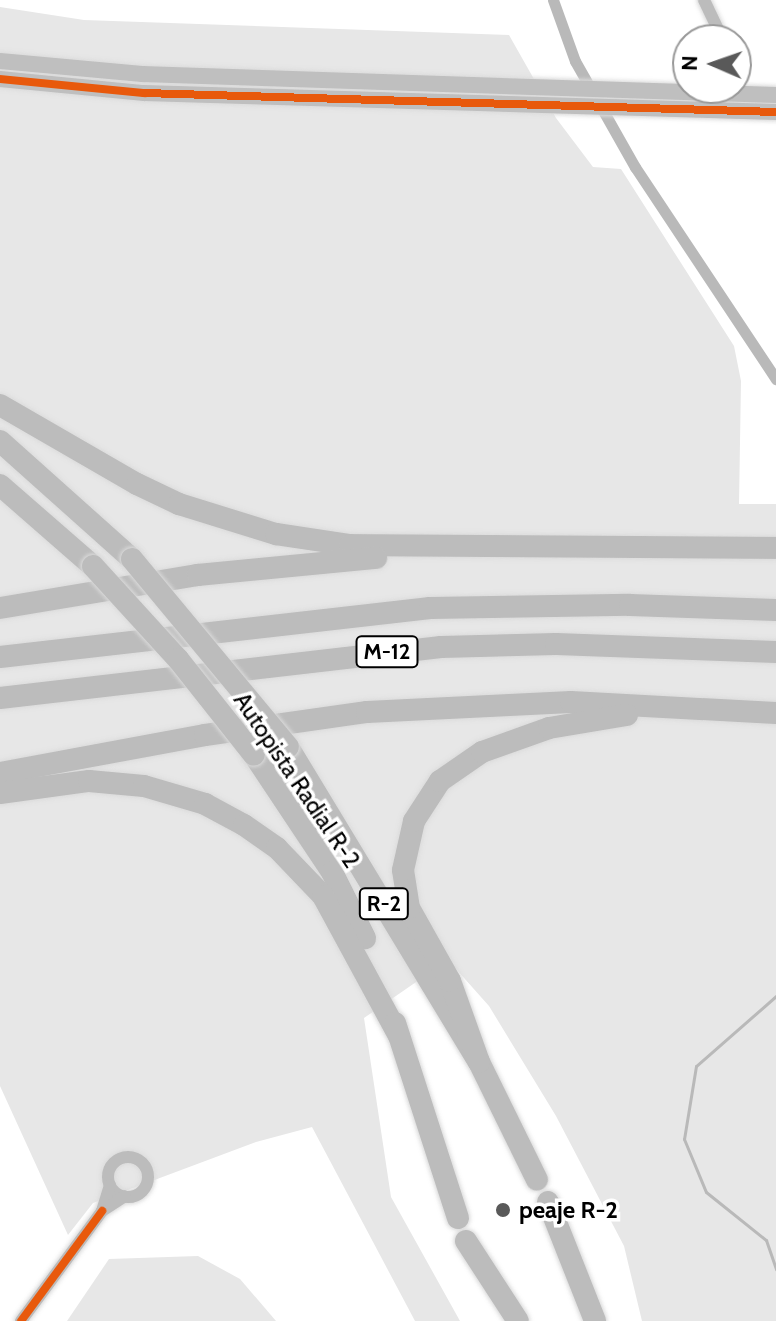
<!DOCTYPE html>
<html>
<head>
<meta charset="utf-8">
<style>
	body { margin:0 }
	#map { position:relative; width:776px; height:1321px; overflow:hidden; background:#fff; font-family:Cabin,sans-serif }
	div>[style] { position:absolute }
	[style*='--x'] { left:calc(var(--x)*1px); top:calc(var(--y)*1px); width:calc(var(--w)*1px); rotate:calc(var(--a)*1deg) }
	.green>* { inset:0; background:#e7e7e7 }
	.stream>* { height:3px; margin:-1.5px; padding:0 1.5px; transform-origin:1.5px; border-radius:1.5px; background:#b9b9b9 }
	.canal>* { height:11px; margin:-5.5px; padding:0 5.5px; transform-origin:5.5px; border-radius:5.5px; background:#b9b9b9 }
	.roads { filter:drop-shadow(0 0 2px #dbdbdb) drop-shadow(0 0 2px #dbdbdb) }
	.street>* { height:12px; margin:-6px; padding:0 6px; transform-origin:6px; border-radius:6px; background:#bcbcbc }
	.street>.ring { margin:-6px; padding:0; box-sizing:content-box; background:none; border:12px solid #bcbcbc; border-radius:50% }
	.secondary>* { height:16px; margin:-8px; padding:0 8px; transform-origin:8px; border-radius:8px; background:#bfbfbf }
	.highway>* { height:22px; margin:-11px; padding:0 11px; transform-origin:11px; border-radius:11px; background:#bcbcbc }
	.bridges { filter:drop-shadow(0 0 2px #dbdbdb) drop-shadow(0 0 2px #dbdbdb) }
	.highway-bridge>* { height:22px; margin:-11px; padding:0 11px; transform-origin:11px; border-radius:11px; background:#bcbcbc }
	.cycleway>* { height:8px; margin:-4px; padding:0 4px; transform-origin:4px; border-radius:4px; background:#e8590c }
	.dots>* { width:22px; height:22px; translate:-50% -50%; box-sizing:border-box; border:4px solid #fff; border-radius:50% }
	span { translate:-50% -50%; white-space:nowrap; text-align:center; line-height:1.15; -webkit-text-stroke:7px #fff; paint-order:stroke }
	.shield-label span { padding:2px 6px; background:#fff; border:2px solid; border-radius:6px; -webkit-text-stroke-width:0 }
	.shield-label { font-size:22px; color:#000; font-weight:700 }
	.street-label { font-size:24px; color:#000 }
	.poi-label { font-size:24px; color:#000; font-weight:700 }
	.left { translate:0 -50%; text-align:left }
	.north { position:absolute; left:672px; top:24px; width:80px; height:80px; box-sizing:border-box; background:#fff; border:2px solid #999; border-radius:50%; rotate:272deg; font-size:22px; font-weight:700; line-height:32px; text-align:center; color:#000 }
	.north::after { content:''; display:block; margin:auto; width:28px; height:36px; background:#595959; clip-path:polygon(50% 0,100% 100%,50% 72%,0 100%) }
</style>
</head>
<body>
<div id="map">
	<div class="green">
		<div style="clip-path:polygon(0 7px,84px 20px,509px 35px,556px 118px,593px 167px,621px 169px,734px 346px,741px 381px,739px 504px,776px 504px,776px 1321px,642px 1321px,624px 1246px,556px 1116px,489px 1006px,448px 960px,364px 1018px,391px 1197px,460px 1321px,415px 1321px,312px 1127px,256px 1142px,93px 1203px,68px 1235px,0 1086px)"></div>
		<div style="clip-path:polygon(198px 1256px,240px 1279px,276px 1321px,67px 1321px,109px 1259px)"></div>
	</div>
	<div class="stream">
		<div style="--x:776;--y:996;--w:106;--a:138.8"></div>
		<div style="--x:696;--y:1066;--w:74;--a:99.3"></div>
		<div style="--x:684;--y:1139;--w:57;--a:67.5"></div>
		<div style="--x:706;--y:1192;--w:77;--a:38.7"></div>
		<div style="--x:766;--y:1240;--w:31;--a:71"></div>
	</div>
	<div class="canal">
		<div style="--x:553;--y:0;--w:65;--a:70.2"></div>
		<div style="--x:575;--y:61;--w:122;--a:60.5"></div>
		<div style="--x:635;--y:167;--w:255;--a:56.4"></div>
	</div>
	<div class="roads">
		<div class="street">
			<div style="--x:704;--y:0;--w:44;--a:64.6"></div>
			<div class="ring" style="left:108px;top:1157px;width:28px;height:28px"></div>
			<div style="--x:110;--y:1185;--w:27;--a:107"></div>
			<div style="--x:102;--y:1211;--w:27;--a:-33"></div>
			<div style="--x:21;--y:1321;--w:137;--a:-53.6"></div>
		</div>
		<div class="secondary">
			<div style="--x:0;--y:61;--w:143;--a:5.2"></div>
			<div style="--x:142;--y:74;--w:634;--a:1.9"></div>
			<div style="--x:0;--y:79;--w:145;--a:5.6"></div>
			<div style="--x:144;--y:93;--w:632;--a:1.72"></div>
		</div>
		<div class="highway">
			<div style="--x:0;--y:405;--w:158;--a:30"></div>
			<div style="--x:137;--y:484;--w:47;--a:25.5"></div>
			<div style="--x:179;--y:504;--w:102;--a:17.2"></div>
			<div style="--x:276;--y:534;--w:75;--a:8.5"></div>
			<div style="--x:350;--y:545;--w:426;--a:0.4"></div>
			<div style="--x:0;--y:441;--w:177;--a:41.8"></div>
			<div style="--x:0;--y:485;--w:123;--a:41.1"></div>
			<div style="--x:0;--y:608;--w:201;--a:-9.5"></div>
			<div style="--x:198;--y:575;--w:179;--a:-5.5"></div>
			<div style="--x:0;--y:657;--w:433;--a:-6.5"></div>
			<div style="--x:430;--y:608;--w:200;--a:-0.9"></div>
			<div style="--x:630;--y:605;--w:146;--a:2"></div>
			<div style="--x:0;--y:698;--w:444;--a:-6.6"></div>
			<div style="--x:441;--y:647;--w:115;--a:-1.5"></div>
			<div style="--x:556;--y:644;--w:220;--a:2.1"></div>
			<div style="--x:288;--y:747;--w:368;--a:58.8"></div>
			<div style="--x:479;--y:1062;--w:131;--a:63.8"></div>
			<div style="--x:254;--y:755;--w:141;--a:56.3"></div>
			<div style="--x:332;--y:872;--w:74;--a:63.4"></div>
			<div style="--x:0;--y:773;--w:208;--a:-10.5"></div>
			<div style="--x:205;--y:735;--w:164;--a:-8.1"></div>
			<div style="--x:367;--y:712;--w:204;--a:-2.8"></div>
			<div style="--x:571;--y:702;--w:205;--a:3.1"></div>
			<div style="--x:0;--y:793;--w:90;--a:-7.7"></div>
			<div style="--x:89;--y:781;--w:55;--a:5.2"></div>
			<div style="--x:144;--y:786;--w:64;--a:16.4"></div>
			<div style="--x:205;--y:804;--w:44;--a:28.3"></div>
			<div style="--x:244;--y:825;--w:40;--a:34.9"></div>
			<div style="--x:277;--y:848;--w:66;--a:46.2"></div>
			<div style="--x:323;--y:896;--w:159;--a:61.5"></div>
			<div style="--x:395;--y:1023;--w:205;--a:72.1"></div>
			<div style="--x:479;--y:1062;--w:86;--a:-109.7"></div>
			<div style="--x:450;--y:981;--w:84;--a:-119.3"></div>
			<div style="--x:409;--y:908;--w:38;--a:-99"></div>
			<div style="--x:403;--y:870;--w:50;--a:-77.3"></div>
			<div style="--x:414;--y:821;--w:48;--a:-57"></div>
			<div style="--x:440;--y:781;--w:51;--a:-34.6"></div>
			<div style="--x:482;--y:752;--w:71;--a:-19.7"></div>
			<div style="--x:549;--y:728;--w:79;--a:-9.5"></div>
			<div style="--x:548;--y:1202;--w:128;--a:68.4"></div>
			<div style="--x:466;--y:1241;--w:95;--a:57"></div>
		</div>
	</div>
	<div class="bridges">
		<div class="highway-bridge">
			<div style="--x:132;--y:559;--w:244;--a:50.3"></div>
			<div style="--x:93;--y:566;--w:126;--a:47.6"></div>
			<div style="--x:178;--y:659;--w:122;--a:51.6"></div>
		</div>
	</div>
	<div class="cycleway">
		<div style="--x:0;--y:79;--w:145;--a:5.6"></div>
		<div style="--x:144;--y:93;--w:632;--a:1.72"></div>
		<div style="--x:21;--y:1321;--w:137;--a:-53.6"></div>
	</div>
	<div class="dots">
		<div style="left:503px;top:1210px;background:#595959"></div>
	</div>
	<div class="shield-label">
		<span style="left:387px;top:652px">M-12</span>
		<span style="left:384px;top:904px">R-2</span>
	</div>
	<div class="street-label">
		<span style="left:297px;top:780px;rotate:56deg">Autopista Radial R-2</span>
	</div>
	<div class="poi-label">
		<span class="left" style="left:519px;top:1210px">peaje R-2</span>
	</div>
	<div class="north">N</div>
</div>
</body>
</html>
